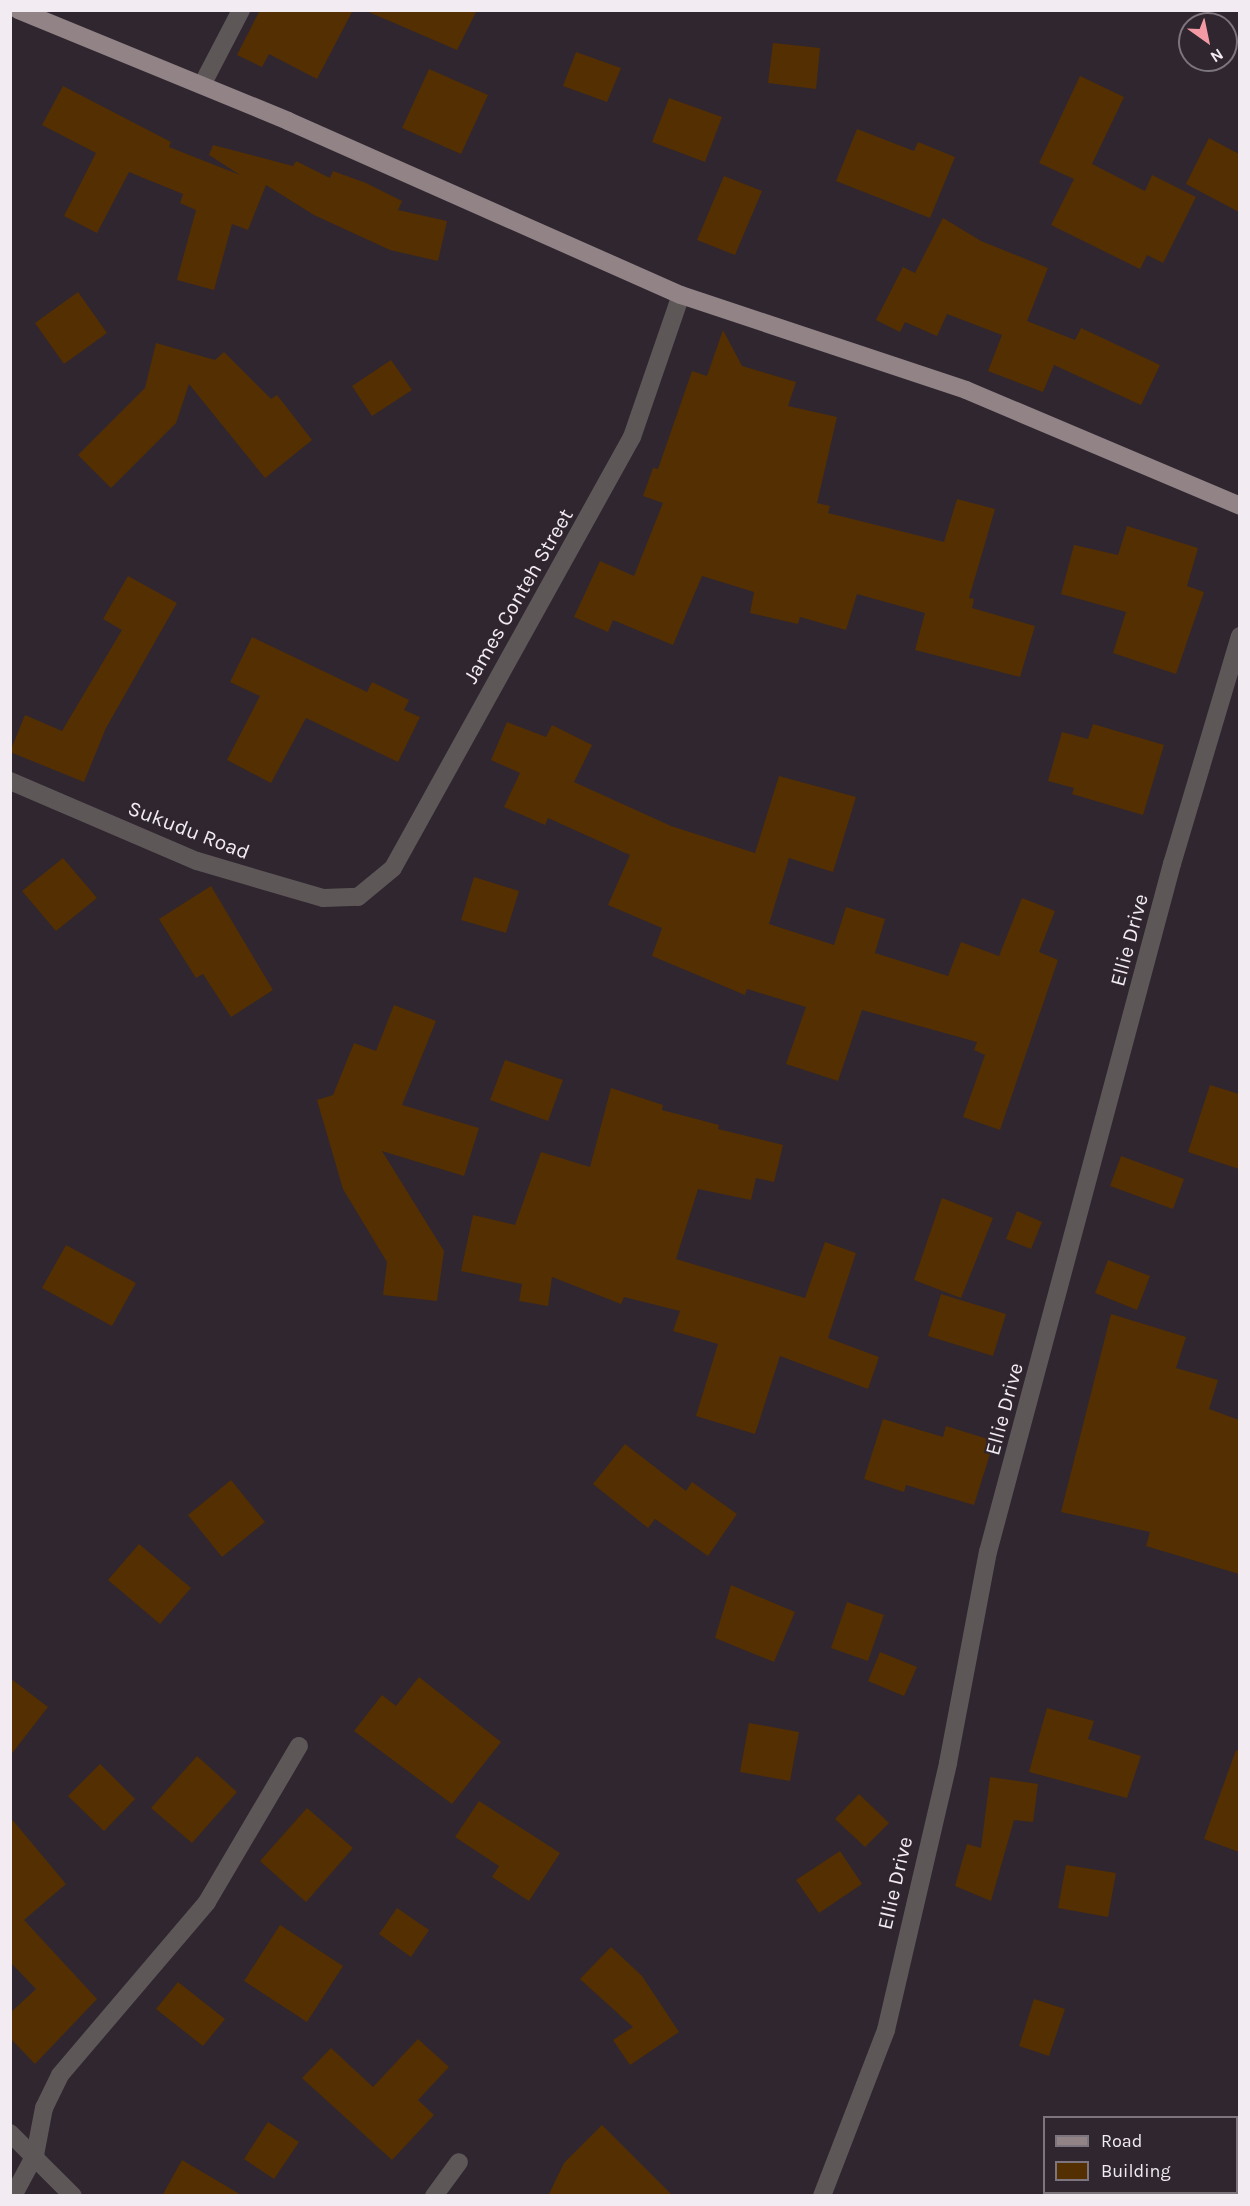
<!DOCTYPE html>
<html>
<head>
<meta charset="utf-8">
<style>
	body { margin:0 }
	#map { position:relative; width:1250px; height:2206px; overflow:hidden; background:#2f262f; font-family:Karla,sans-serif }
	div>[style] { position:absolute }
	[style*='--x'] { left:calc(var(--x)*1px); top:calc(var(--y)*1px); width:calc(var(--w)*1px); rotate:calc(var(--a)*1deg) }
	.building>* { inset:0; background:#542f02 }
	.minor>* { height:18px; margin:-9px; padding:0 9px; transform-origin:9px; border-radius:9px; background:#5e5758 }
	.major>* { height:18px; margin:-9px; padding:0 9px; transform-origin:9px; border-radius:9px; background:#928386 }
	span { translate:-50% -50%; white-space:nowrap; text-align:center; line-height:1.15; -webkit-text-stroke:4.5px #2f262f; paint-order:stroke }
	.street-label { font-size:21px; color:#f2ecf2 }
	.frame { position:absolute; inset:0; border:12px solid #f2ecf2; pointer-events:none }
	.legend { position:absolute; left:1043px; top:2116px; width:195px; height:78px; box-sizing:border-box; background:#2f262f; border:2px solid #7d757d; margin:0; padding:8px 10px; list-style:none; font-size:18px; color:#f2ecf2 }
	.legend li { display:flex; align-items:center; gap:12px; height:30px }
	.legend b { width:30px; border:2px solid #7d757d }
	.north { position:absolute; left:1178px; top:12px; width:60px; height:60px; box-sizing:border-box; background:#2f262f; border:2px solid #7d757d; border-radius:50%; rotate:147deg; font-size:16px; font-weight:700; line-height:24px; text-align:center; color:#f2ecf2 }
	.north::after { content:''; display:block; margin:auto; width:21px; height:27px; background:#f49aa5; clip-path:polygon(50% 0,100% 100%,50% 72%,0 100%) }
</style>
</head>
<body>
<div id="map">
	<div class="building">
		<div style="clip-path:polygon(260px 10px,353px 10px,317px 79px,269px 54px,262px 67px,237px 55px)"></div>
		<div style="clip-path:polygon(364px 10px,477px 10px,457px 50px)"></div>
		<div style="clip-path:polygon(773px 43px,820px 48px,816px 89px,768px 83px)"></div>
		<div style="clip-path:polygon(576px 52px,621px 68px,607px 102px,563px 86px)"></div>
		<div style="clip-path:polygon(429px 69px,488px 95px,461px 154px,402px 128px)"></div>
		<div style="clip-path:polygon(1080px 76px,1124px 97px,1092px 164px,1145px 191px,1152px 175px,1196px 197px,1163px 263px,1147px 255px,1140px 269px,1051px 225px,1074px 179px,1039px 163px)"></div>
		<div style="clip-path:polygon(63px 86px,171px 142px,169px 147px,240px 175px,209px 155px,213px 145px,293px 166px,296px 161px,330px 178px,333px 171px,366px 183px,402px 201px,398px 210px,447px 221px,438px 261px,390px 250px,314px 215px,266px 185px,248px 230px,232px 224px,214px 290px,177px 280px,196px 210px,180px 203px,183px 194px,129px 172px,97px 233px,64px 216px,96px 153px,42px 125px)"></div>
		<div style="clip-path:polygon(669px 98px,722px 117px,705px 162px,652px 142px)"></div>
		<div style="clip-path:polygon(857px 129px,914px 151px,918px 142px,955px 157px,930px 218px,836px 181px)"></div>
		<div style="clip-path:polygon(1209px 138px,1239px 154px,1239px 212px,1186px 184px)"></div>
		<div style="clip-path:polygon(724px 176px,762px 191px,735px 255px,697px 240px)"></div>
		<div style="clip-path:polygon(943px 218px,981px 241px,1048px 268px,1027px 321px,1075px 340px,1081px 328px,1160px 365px,1141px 405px,1054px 365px,1043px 392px,988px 371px,1002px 335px,947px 314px,937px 336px,905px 322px,900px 332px,876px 320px,903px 267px,915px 273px)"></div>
		<div style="clip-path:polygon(78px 292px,107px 333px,64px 364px,35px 323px)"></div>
		<div style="clip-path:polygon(723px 330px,742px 366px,796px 382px,788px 406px,837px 417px,817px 503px,830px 506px,828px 513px,944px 542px,957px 499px,995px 509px,969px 598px,974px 599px,972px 608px,1035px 626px,1020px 677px,915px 650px,925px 613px,857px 594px,846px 630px,800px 617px,798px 624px,750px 613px,754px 592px,702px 576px,673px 645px,613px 620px,608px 632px,574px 617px,600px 561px,634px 576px,663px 503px,643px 496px,653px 468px,658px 469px,692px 371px,707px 376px)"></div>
		<div style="clip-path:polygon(156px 343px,215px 360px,224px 352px,271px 399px,277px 395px,312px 440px,265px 478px,189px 384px,176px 423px,111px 488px,78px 455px,145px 388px)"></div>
		<div style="clip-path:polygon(391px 360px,412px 390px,372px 416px,352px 386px)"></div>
		<div style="clip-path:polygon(1127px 526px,1198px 548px,1187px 586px,1204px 592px,1176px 674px,1113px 653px,1126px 612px,1061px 594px,1074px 545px,1118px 555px)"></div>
		<div style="clip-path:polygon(128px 576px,177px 603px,106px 728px,84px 782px,10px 752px,25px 715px,62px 731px,122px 630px,103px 619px)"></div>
		<div style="clip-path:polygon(252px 637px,367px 692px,372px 682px,409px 700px,404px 710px,420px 717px,398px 762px,306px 718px,271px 783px,227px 760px,260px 696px,230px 682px)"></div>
		<div style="clip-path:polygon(507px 722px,546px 737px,552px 725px,592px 745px,574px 782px,671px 826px,755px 853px,779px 776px,856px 797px,833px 872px,789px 858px,769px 924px,834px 945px,846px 907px,885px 919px,875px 953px,948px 976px,961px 942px,999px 956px,1022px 898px,1055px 911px,1039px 952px,1058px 960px,1000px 1130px,963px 1117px,985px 1055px,974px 1050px,977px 1042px,862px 1010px,838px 1081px,786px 1064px,806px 1007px,747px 989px,745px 995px,652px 956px,662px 928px,608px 905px,630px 855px,548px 818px,545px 825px,504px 807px,520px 773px,491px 760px)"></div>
		<div style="clip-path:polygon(1093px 724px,1164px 745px,1143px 815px,1072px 794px,1074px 788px,1048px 781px,1062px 732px,1088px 739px)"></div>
		<div style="clip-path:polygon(63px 858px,97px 898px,56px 931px,22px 891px)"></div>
		<div style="clip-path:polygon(474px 877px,519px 891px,506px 933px,461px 920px)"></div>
		<div style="clip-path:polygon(211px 886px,273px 990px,231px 1017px,203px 974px,196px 978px,159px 919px)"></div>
		<div style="clip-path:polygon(394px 1005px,436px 1021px,402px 1105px,479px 1128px,464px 1176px,382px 1151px,444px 1251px,437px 1301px,383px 1295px,387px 1262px,343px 1189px,317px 1100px,333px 1095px,354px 1043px,376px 1051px)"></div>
		<div style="clip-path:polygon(505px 1060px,563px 1080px,548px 1121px,490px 1100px)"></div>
		<div style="clip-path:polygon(1210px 1085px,1239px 1094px,1239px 1169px,1188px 1152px)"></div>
		<div style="clip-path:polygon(611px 1088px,663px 1105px,662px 1110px,719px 1125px,718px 1129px,783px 1145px,774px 1182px,756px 1178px,751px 1200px,698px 1189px,676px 1259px,805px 1298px,825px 1242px,856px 1253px,828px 1338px,879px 1357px,868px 1389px,780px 1356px,755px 1434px,696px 1416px,718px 1344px,673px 1331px,680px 1311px,624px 1297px,621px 1304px,552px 1277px,548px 1306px,519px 1301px,522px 1284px,461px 1271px,473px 1215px,515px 1225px,541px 1152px,590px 1167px)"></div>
		<div style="clip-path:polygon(1121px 1156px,1184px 1179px,1173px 1209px,1110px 1186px)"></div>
		<div style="clip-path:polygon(942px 1198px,993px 1218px,961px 1298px,914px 1280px)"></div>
		<div style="clip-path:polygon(1017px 1211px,1042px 1222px,1031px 1249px,1006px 1239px)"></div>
		<div style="clip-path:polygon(66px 1245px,136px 1283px,112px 1326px,42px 1288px)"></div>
		<div style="clip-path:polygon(1108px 1260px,1150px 1276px,1137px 1310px,1095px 1293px)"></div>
		<div style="clip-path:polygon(941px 1294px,1006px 1314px,993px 1356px,928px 1336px)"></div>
		<div style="clip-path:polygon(1111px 1314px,1186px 1337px,1176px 1368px,1218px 1380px,1209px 1409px,1239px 1420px,1239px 1574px,1146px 1546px,1150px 1532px,1061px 1512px)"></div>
		<div style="clip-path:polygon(883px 1419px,943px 1437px,946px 1426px,994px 1441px,974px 1505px,906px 1485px,904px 1492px,864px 1479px)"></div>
		<div style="clip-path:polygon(625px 1444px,686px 1491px,692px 1482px,737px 1514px,708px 1556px,655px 1519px,648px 1528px,593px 1484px)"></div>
		<div style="clip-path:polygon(231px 1480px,265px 1522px,222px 1557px,188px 1515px)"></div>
		<div style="clip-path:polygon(139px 1544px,191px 1588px,160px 1624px,108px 1580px)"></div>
		<div style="clip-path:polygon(731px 1585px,795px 1612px,774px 1662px,715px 1638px)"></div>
		<div style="clip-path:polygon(847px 1602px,884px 1615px,868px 1661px,831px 1648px)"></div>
		<div style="clip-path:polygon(880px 1652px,917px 1667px,904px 1696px,868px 1681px)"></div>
		<div style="clip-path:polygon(419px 1677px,501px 1742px,452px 1804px,354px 1731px,382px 1695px,396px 1706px)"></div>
		<div style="clip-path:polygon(10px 1678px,48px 1707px,10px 1756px)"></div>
		<div style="clip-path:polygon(1047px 1708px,1094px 1721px,1088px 1739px,1141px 1756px,1127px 1798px,1029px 1772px)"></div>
		<div style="clip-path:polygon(749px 1723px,799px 1732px,790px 1781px,740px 1772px)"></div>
		<div style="clip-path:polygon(1236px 1750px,1239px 1751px,1239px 1852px,1204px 1839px)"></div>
		<div style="clip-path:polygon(197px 1756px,237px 1792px,192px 1843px,151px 1808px)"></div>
		<div style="clip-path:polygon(100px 1764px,135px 1799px,104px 1831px,68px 1796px)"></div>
		<div style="clip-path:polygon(990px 1777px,1038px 1784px,1033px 1822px,1014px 1820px,991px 1901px,955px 1886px,967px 1844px,981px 1848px)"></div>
		<div style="clip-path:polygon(859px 1794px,889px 1823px,865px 1847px,835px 1819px)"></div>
		<div style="clip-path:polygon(479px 1801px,560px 1853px,529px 1901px,492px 1877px,499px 1866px,455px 1837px)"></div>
		<div style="clip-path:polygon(307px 1808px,353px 1848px,306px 1902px,260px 1861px)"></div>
		<div style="clip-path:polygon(10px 1817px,66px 1884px,24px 1920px,97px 1999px,35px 2064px,10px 2038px,10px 2013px,36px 1989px,10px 1962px)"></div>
		<div style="clip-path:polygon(840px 1851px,862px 1884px,819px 1913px,796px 1880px)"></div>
		<div style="clip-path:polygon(1066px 1865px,1116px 1873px,1108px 1917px,1058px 1908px)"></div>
		<div style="clip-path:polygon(397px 1908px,429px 1930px,411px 1957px,379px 1934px)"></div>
		<div style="clip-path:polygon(280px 1925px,343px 1966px,307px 2022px,244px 1981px)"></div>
		<div style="clip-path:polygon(611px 1947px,642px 1976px,679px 2032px,630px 2065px,613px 2040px,633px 2027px,580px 1979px)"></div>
		<div style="clip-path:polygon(178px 1982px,225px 2019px,203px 2046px,156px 2009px)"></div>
		<div style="clip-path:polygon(1034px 1999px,1065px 2009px,1049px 2056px,1019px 2046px)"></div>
		<div style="clip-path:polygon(418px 2039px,449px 2067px,418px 2100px,434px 2115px,392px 2160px,302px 2078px,331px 2048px,373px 2087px)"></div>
		<div style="clip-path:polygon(268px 2122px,299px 2142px,274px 2179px,244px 2159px)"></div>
		<div style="clip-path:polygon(602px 2125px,673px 2196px,548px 2196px,564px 2163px)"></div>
		<div style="clip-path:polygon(182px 2160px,243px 2196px,162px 2196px)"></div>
	</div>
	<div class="minor">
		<div style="--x:202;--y:85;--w:85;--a:-62.5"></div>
		<div style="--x:10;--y:781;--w:203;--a:23.2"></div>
		<div style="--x:197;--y:861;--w:131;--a:16.4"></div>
		<div style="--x:323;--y:898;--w:35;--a:-2"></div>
		<div style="--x:358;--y:897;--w:45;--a:-39.6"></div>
		<div style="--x:393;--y:868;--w:493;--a:-61"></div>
		<div style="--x:632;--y:437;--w:150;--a:-71"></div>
		<div style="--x:10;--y:2133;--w:89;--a:45"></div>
		<div style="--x:13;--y:2196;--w:47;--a:-61.8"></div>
		<div style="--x:35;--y:2155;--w:48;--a:-79.2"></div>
		<div style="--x:44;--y:2108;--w:37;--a:-64"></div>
		<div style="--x:60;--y:2075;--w:227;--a:-49.6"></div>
		<div style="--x:207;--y:1902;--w:181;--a:-59.5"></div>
		<div style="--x:434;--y:2196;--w:42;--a:-53.7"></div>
		<div style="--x:822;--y:2196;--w:178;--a:-68.9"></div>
		<div style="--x:886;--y:2030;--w:274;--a:-76.9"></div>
		<div style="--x:948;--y:1763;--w:215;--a:-79.3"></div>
		<div style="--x:988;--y:1552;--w:712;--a:-75.03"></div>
		<div style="--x:1172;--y:864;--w:238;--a:-73.4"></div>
	</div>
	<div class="major">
		<div style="--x:18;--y:10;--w:292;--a:22.3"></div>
		<div style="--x:288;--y:121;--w:430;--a:23.9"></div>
		<div style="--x:681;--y:295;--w:300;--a:18.4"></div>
		<div style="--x:966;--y:390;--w:298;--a:22.9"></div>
	</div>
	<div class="street-label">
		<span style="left:518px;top:596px;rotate:-60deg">James Conteh Street</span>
		<span style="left:189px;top:830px;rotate:21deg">Sukudu Road</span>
		<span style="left:1129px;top:940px;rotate:-75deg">Ellie Drive</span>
		<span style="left:1004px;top:1409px;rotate:-75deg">Ellie Drive</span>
		<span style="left:895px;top:1883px;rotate:-77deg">Ellie Drive</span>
	</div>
	<div class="frame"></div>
	<ul class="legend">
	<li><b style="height:8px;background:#928386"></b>Road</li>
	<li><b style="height:16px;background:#542f02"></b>Building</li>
	</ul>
	<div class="north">N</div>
</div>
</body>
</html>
